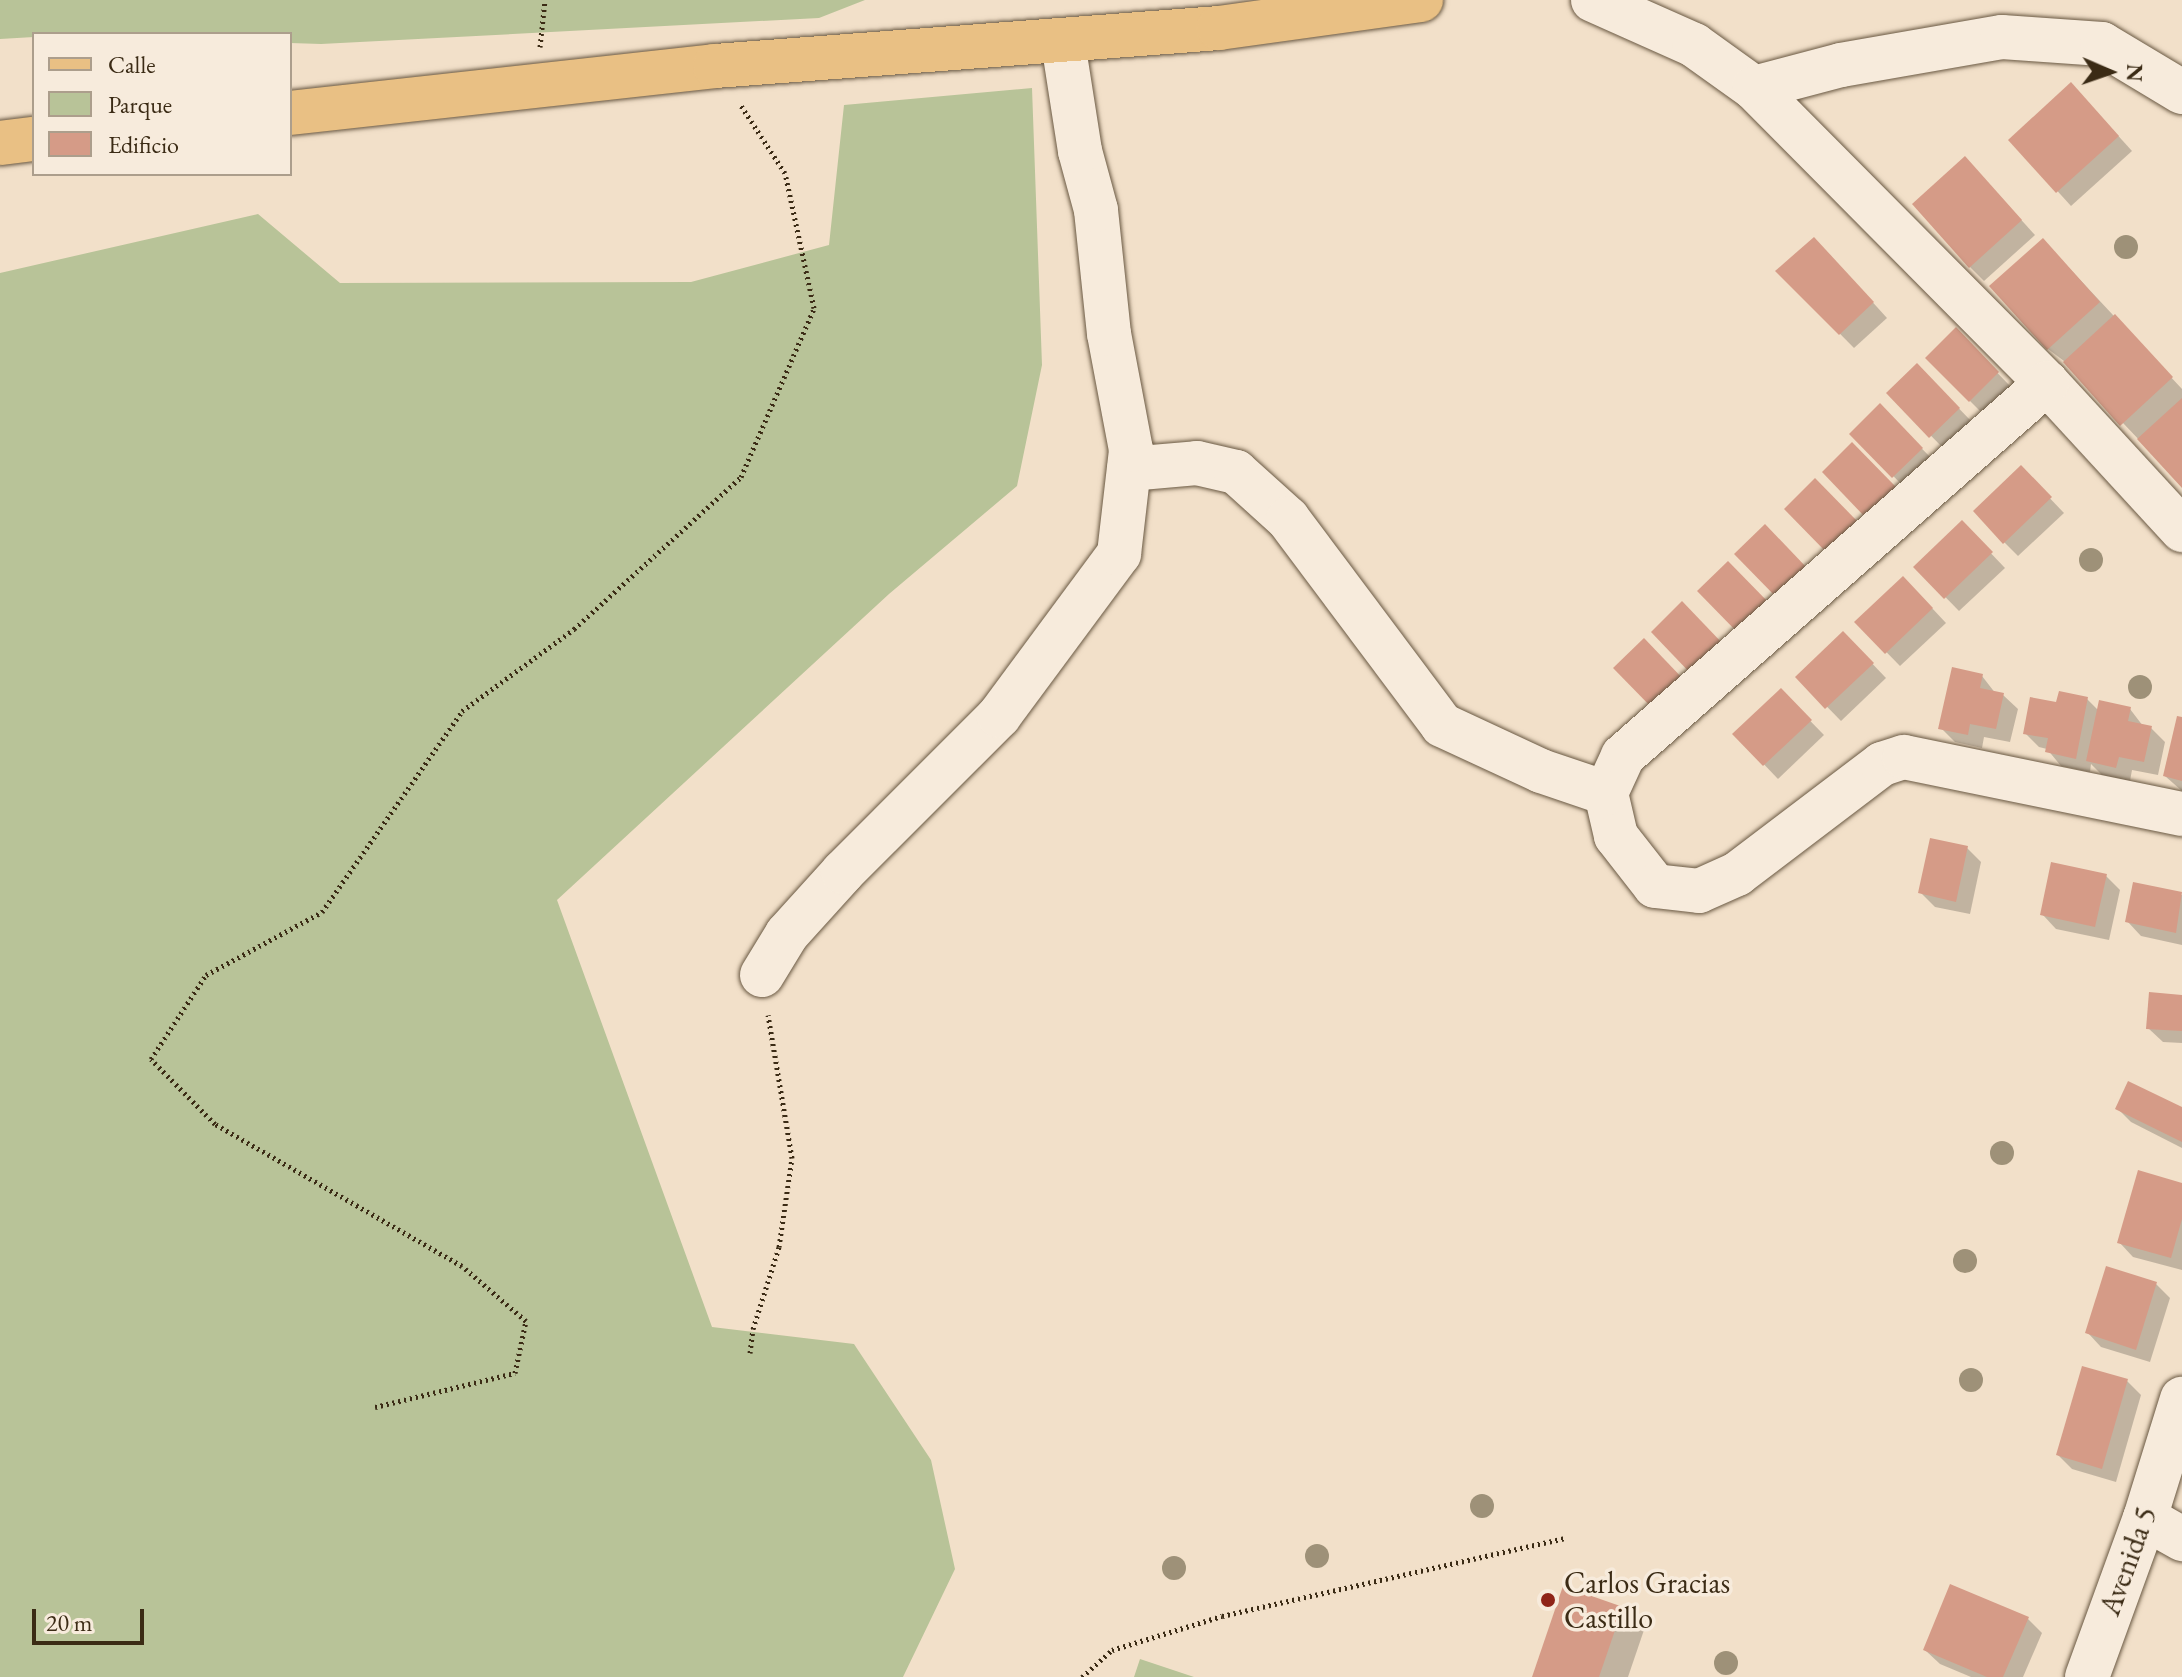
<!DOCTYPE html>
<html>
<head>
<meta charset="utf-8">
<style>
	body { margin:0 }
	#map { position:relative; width:2182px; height:1677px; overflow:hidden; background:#f2e0c9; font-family:"EB Garamond",serif }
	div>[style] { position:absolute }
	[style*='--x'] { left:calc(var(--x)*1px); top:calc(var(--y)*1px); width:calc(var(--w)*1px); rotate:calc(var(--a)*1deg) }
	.green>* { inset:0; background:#b8c398 }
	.shadow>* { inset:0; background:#0003 }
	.building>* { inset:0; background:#d59b87 }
	.path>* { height:5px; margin-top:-2.5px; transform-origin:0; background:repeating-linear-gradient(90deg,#3b2b15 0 2px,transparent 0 6px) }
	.roads { filter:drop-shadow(0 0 2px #695842) drop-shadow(0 0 2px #695842) }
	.minor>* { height:44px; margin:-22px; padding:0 22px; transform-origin:22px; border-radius:22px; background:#f7ebdc }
	.major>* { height:44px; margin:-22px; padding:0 22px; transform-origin:22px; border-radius:22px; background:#e9c084 }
	.trees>* { width:24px; height:24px; margin:-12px; border-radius:50%; background:#9e9178 }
	.dots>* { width:22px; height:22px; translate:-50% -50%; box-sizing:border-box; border:4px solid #f7ebdc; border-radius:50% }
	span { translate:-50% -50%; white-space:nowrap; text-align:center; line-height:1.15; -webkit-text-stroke:7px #f7ebdc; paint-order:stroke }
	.street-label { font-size:30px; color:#3b2b15 }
	.poi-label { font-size:30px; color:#3b2b15 }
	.left { translate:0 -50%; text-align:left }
	.legend { position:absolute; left:32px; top:32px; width:260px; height:144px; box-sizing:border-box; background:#f7ebdc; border:2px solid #ac9e8c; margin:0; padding:10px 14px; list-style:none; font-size:24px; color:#3b2b15 }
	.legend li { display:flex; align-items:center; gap:16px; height:40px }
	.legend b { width:40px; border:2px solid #ac9e8c }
	.north { position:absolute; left:2070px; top:32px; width:80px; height:80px; -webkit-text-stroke:6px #f7ebdc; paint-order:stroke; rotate:92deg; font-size:22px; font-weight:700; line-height:32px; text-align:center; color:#3b2b15 }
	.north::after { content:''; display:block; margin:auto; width:28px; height:36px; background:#3b2b15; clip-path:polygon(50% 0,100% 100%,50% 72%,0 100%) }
	.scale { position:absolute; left:32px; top:1609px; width:112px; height:36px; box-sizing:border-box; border:4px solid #3b2b15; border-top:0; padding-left:10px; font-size:24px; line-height:28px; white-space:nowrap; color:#3b2b15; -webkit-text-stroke:6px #f7ebdc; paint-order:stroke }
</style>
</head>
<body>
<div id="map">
	<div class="green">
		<div style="clip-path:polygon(0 0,865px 0,819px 18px,321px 44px,290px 43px,290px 34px,34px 34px,34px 37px,0 39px)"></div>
		<div style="clip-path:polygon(1032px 88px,1042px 365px,1017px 486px,889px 594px,557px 900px,712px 1327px,854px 1344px,931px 1460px,955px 1569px,903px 1677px,0 1677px,0 273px,258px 214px,340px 283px,691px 282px,829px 245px,844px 105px)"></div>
		<div style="clip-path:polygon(1140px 1659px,1194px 1677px,1134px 1677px)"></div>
	</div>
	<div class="shadow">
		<div style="clip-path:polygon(2085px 99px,2132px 151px,2071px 206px,2011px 140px)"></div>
		<div style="clip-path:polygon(1979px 173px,2035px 235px,1984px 281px,1970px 267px)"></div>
		<div style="clip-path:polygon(1828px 253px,1887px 318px,1854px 348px,1778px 271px)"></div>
		<div style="clip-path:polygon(2057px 255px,2182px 389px,2182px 485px,2064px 361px,2048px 349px)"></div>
		<div style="clip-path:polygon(1956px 330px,2011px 387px,1984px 415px,1927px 358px)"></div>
		<div style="clip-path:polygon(1917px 365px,1973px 423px,1945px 450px,1889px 393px)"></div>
		<div style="clip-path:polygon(1880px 406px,1936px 463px,1908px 491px,1852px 434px)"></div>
		<div style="clip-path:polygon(2021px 468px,2064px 513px,2018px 556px,2004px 542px)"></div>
		<div style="clip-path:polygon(1962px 523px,2005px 568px,1959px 611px,1916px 567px)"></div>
		<div style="clip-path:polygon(1917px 592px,1946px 623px,1900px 666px,1857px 622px)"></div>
		<div style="clip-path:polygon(1843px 633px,1886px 678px,1841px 721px,1798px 677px)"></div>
		<div style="clip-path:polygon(1982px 676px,1996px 694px,2003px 695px,2018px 709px,2010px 742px,1984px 737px,1982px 748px,1955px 742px,1941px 728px)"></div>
		<div style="clip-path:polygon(1781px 691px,1824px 735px,1778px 779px,1735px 734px)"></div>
		<div style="clip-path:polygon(2087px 699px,2099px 711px,2130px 709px,2143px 726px,2151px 728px,2165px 742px,2158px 775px,2132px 770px,2130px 781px,2102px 775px,2091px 764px,2090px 772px,2061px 766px,2047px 749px,2039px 747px,2025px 733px,2058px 704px)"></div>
		<div style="clip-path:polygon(2182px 719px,2182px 791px,2165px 776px)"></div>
		<div style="clip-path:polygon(1967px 848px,1981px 862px,1970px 914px,1935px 907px,1921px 893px)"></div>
		<div style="clip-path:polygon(2106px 876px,2120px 890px,2109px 940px,2056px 929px,2042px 914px)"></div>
		<div style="clip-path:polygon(2135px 884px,2182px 895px,2182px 945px,2141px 936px,2127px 921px)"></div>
		<div style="clip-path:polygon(2182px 997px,2182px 1043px,2163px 1042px,2148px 1028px)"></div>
		<div style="clip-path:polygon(2117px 1108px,2182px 1109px,2182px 1148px,2131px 1122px)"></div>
		<div style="clip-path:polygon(2182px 1185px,2182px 1270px,2133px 1257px,2119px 1242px)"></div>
		<div style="clip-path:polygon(2156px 1284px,2170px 1298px,2150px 1362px,2101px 1347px,2087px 1332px)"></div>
		<div style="clip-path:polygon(2127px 1381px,2141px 1395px,2116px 1482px,2072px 1469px,2058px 1455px)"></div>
		<div style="clip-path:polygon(1622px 1609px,1644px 1630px,1628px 1677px,1534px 1677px)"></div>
		<div style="clip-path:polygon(2028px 1619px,2042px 1633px,2023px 1677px,1971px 1677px,1940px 1664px,1925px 1650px)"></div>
	</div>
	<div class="building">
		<div style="clip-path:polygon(2071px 82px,2119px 136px,2056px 193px,2008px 140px)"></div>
		<div style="clip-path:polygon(1965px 156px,2022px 220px,1969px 268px,1912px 204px)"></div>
		<div style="clip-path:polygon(1814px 237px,1874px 302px,1839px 335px,1775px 271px)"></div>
		<div style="clip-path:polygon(2043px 238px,2100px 302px,2047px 350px,1989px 286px)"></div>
		<div style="clip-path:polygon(2115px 314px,2173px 377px,2120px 426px,2063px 362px)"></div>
		<div style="clip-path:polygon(1956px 327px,1999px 372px,1969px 402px,1925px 358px)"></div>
		<div style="clip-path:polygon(1917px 363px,1960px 408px,1929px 438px,1886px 393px)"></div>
		<div style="clip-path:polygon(2182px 398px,2182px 488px,2137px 439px)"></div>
		<div style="clip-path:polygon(1880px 403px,1923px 448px,1892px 478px,1849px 434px)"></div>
		<div style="clip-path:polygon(1852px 442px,1896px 487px,1865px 517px,1822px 472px)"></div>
		<div style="clip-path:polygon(2021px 465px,2052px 497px,2003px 544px,1973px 511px)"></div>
		<div style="clip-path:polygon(1815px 478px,1859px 523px,1828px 554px,1784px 509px)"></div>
		<div style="clip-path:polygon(1962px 520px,1993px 552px,1944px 599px,1913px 567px)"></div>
		<div style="clip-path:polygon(1765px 524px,1808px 569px,1778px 599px,1734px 554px)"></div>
		<div style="clip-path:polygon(1728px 561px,1771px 605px,1740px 635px,1697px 591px)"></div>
		<div style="clip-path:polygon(1903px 576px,1933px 608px,1885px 654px,1854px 622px)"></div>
		<div style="clip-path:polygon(1682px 601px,1725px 646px,1694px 677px,1651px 632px)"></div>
		<div style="clip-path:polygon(1843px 631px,1874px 663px,1825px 709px,1795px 677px)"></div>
		<div style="clip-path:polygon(1644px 638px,1687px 683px,1657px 713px,1613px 668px)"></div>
		<div style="clip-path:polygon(1952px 667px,1983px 674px,1980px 688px,2004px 693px,1996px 729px,1970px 724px,1968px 735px,1938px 729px)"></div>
		<div style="clip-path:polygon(1781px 688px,1812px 720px,1763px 766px,1732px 734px)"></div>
		<div style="clip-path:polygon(2059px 691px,2088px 697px,2076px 759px,2045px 752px,2048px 738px,2023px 734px,2030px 697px,2056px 702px)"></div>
		<div style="clip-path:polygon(2099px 700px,2131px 707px,2128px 721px,2152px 726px,2144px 762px,2119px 757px,2116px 768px,2086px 761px)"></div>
		<div style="clip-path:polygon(2177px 716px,2182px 717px,2182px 781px,2163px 776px)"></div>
		<div style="clip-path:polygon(1930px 838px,1968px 846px,1956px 902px,1918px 893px)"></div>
		<div style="clip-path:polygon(2051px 862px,2107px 874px,2095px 927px,2040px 915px)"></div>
		<div style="clip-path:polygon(2133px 882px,2182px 892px,2176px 933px,2125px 922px)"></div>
		<div style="clip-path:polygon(2149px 992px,2182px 995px,2182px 1031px,2146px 1029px)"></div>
		<div style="clip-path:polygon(2128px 1081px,2182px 1107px,2182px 1142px,2115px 1109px)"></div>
		<div style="clip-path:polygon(2138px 1170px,2182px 1183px,2182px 1219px,2171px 1258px,2117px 1243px)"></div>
		<div style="clip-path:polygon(2106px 1266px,2157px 1282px,2136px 1350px,2085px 1333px)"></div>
		<div style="clip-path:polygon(2082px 1366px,2128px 1379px,2102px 1469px,2056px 1455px)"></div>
		<div style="clip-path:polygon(1950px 1584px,2029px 1617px,2003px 1677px,1987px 1677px,1923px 1650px)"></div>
		<div style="clip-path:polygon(1563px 1586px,1623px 1607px,1599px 1677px,1532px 1677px)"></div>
	</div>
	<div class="path">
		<div style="--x:540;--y:47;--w:47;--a:-83.9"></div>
		<div style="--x:750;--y:1353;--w:24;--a:-83"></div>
		<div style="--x:753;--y:1329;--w:86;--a:-72.4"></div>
		<div style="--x:779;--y:1247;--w:90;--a:-81.7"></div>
		<div style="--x:792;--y:1158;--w:145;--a:-99.5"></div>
		<div style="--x:375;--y:1407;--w:144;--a:-13.7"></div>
		<div style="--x:515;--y:1373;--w:53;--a:-78.1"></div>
		<div style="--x:526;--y:1321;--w:84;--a:-139.3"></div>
		<div style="--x:462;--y:1266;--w:285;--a:-150.1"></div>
		<div style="--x:215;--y:1124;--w:91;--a:-134.6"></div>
		<div style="--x:151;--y:1059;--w:100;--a:-56.8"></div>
		<div style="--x:206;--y:975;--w:132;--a:-28.5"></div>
		<div style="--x:322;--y:912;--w:245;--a:-55.1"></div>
		<div style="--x:462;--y:711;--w:139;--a:-36.2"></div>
		<div style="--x:574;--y:629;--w:226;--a:-42.3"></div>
		<div style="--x:741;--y:477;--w:184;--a:-66.6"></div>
		<div style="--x:814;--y:308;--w:138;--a:-102.1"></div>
		<div style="--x:785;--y:173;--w:82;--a:-123.1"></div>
		<div style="--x:1082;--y:1677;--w:40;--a:-42"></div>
		<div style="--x:1112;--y:1650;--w:115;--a:-17.2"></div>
		<div style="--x:1222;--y:1616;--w:351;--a:-12.8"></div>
	</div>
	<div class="roads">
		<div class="minor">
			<div style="--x:1593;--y:0;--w:111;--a:24"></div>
			<div style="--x:1694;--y:45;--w:74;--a:35.6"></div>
			<div style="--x:1754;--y:88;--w:416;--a:45.2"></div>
			<div style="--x:2047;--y:383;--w:200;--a:47.4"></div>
			<div style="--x:1754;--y:88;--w:90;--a:-14.8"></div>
			<div style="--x:1841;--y:65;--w:163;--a:-9.9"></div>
			<div style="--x:2002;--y:37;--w:100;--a:4"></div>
			<div style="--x:2102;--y:44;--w:93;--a:31"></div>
			<div style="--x:2047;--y:383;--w:565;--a:138.66"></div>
			<div style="--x:1623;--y:756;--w:41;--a:114.7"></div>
			<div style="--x:1606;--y:793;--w:44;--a:76.9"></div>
			<div style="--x:1616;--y:836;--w:63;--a:52"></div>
			<div style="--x:1655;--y:886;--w:44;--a:6.5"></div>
			<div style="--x:1699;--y:891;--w:42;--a:-24.1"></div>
			<div style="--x:1737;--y:874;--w:182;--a:-37.2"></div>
			<div style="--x:1882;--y:764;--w:23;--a:-18"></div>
			<div style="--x:1904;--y:757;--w:284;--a:11.6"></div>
			<div style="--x:1129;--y:469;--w:68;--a:-5"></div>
			<div style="--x:1197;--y:463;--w:40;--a:13"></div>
			<div style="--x:1236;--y:472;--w:70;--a:42.1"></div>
			<div style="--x:1288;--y:519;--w:257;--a:53.2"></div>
			<div style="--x:1442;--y:725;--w:109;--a:24.9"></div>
			<div style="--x:1541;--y:771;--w:69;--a:18.7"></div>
			<div style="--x:762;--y:975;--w:48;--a:-58.6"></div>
			<div style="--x:787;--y:934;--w:84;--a:-47.9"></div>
			<div style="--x:843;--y:872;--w:221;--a:-45"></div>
			<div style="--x:999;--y:716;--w:202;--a:-53.5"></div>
			<div style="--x:1119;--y:554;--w:105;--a:-83.4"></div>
			<div style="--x:1131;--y:450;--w:118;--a:-100.7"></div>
			<div style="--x:1109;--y:334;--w:125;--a:-96"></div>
			<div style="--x:1096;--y:210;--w:61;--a:-105.2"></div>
			<div style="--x:1080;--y:151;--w:110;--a:-98.9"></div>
			<div style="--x:2145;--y:1518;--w:43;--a:29.6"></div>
			<div style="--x:2087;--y:1677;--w:169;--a:-70"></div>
			<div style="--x:2145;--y:1518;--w:125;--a:-72.7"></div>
		</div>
		<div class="major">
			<div style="--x:290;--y:113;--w:428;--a:-6.3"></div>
			<div style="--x:715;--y:66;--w:505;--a:-4.31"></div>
			<div style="--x:1219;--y:28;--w:204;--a:-7.9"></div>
			<div style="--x:0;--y:143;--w:34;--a:-7"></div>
		</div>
	</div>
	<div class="trees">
		<div style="left:2126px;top:247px"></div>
		<div style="left:2091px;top:560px"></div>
		<div style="left:2140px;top:687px"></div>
		<div style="left:2002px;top:1153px"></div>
		<div style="left:1965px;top:1261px"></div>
		<div style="left:1971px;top:1380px"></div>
		<div style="left:1482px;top:1506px"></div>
		<div style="left:1317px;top:1556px"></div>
		<div style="left:1174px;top:1568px"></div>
		<div style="left:1726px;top:1663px"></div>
	</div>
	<div class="dots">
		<div style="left:1548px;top:1600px;background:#8f2418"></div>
	</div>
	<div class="street-label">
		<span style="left:2128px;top:1561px;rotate:-70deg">Avenida 5</span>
	</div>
	<div class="poi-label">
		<span class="left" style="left:1564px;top:1600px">Carlos Gracias<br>Castillo</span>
	</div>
	<ul class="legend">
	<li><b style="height:10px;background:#e9c084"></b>Calle</li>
	<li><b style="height:22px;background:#b8c398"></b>Parque</li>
	<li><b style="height:22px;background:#d59b87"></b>Edificio</li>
	</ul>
	<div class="north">N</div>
	<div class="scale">20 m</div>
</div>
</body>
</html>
